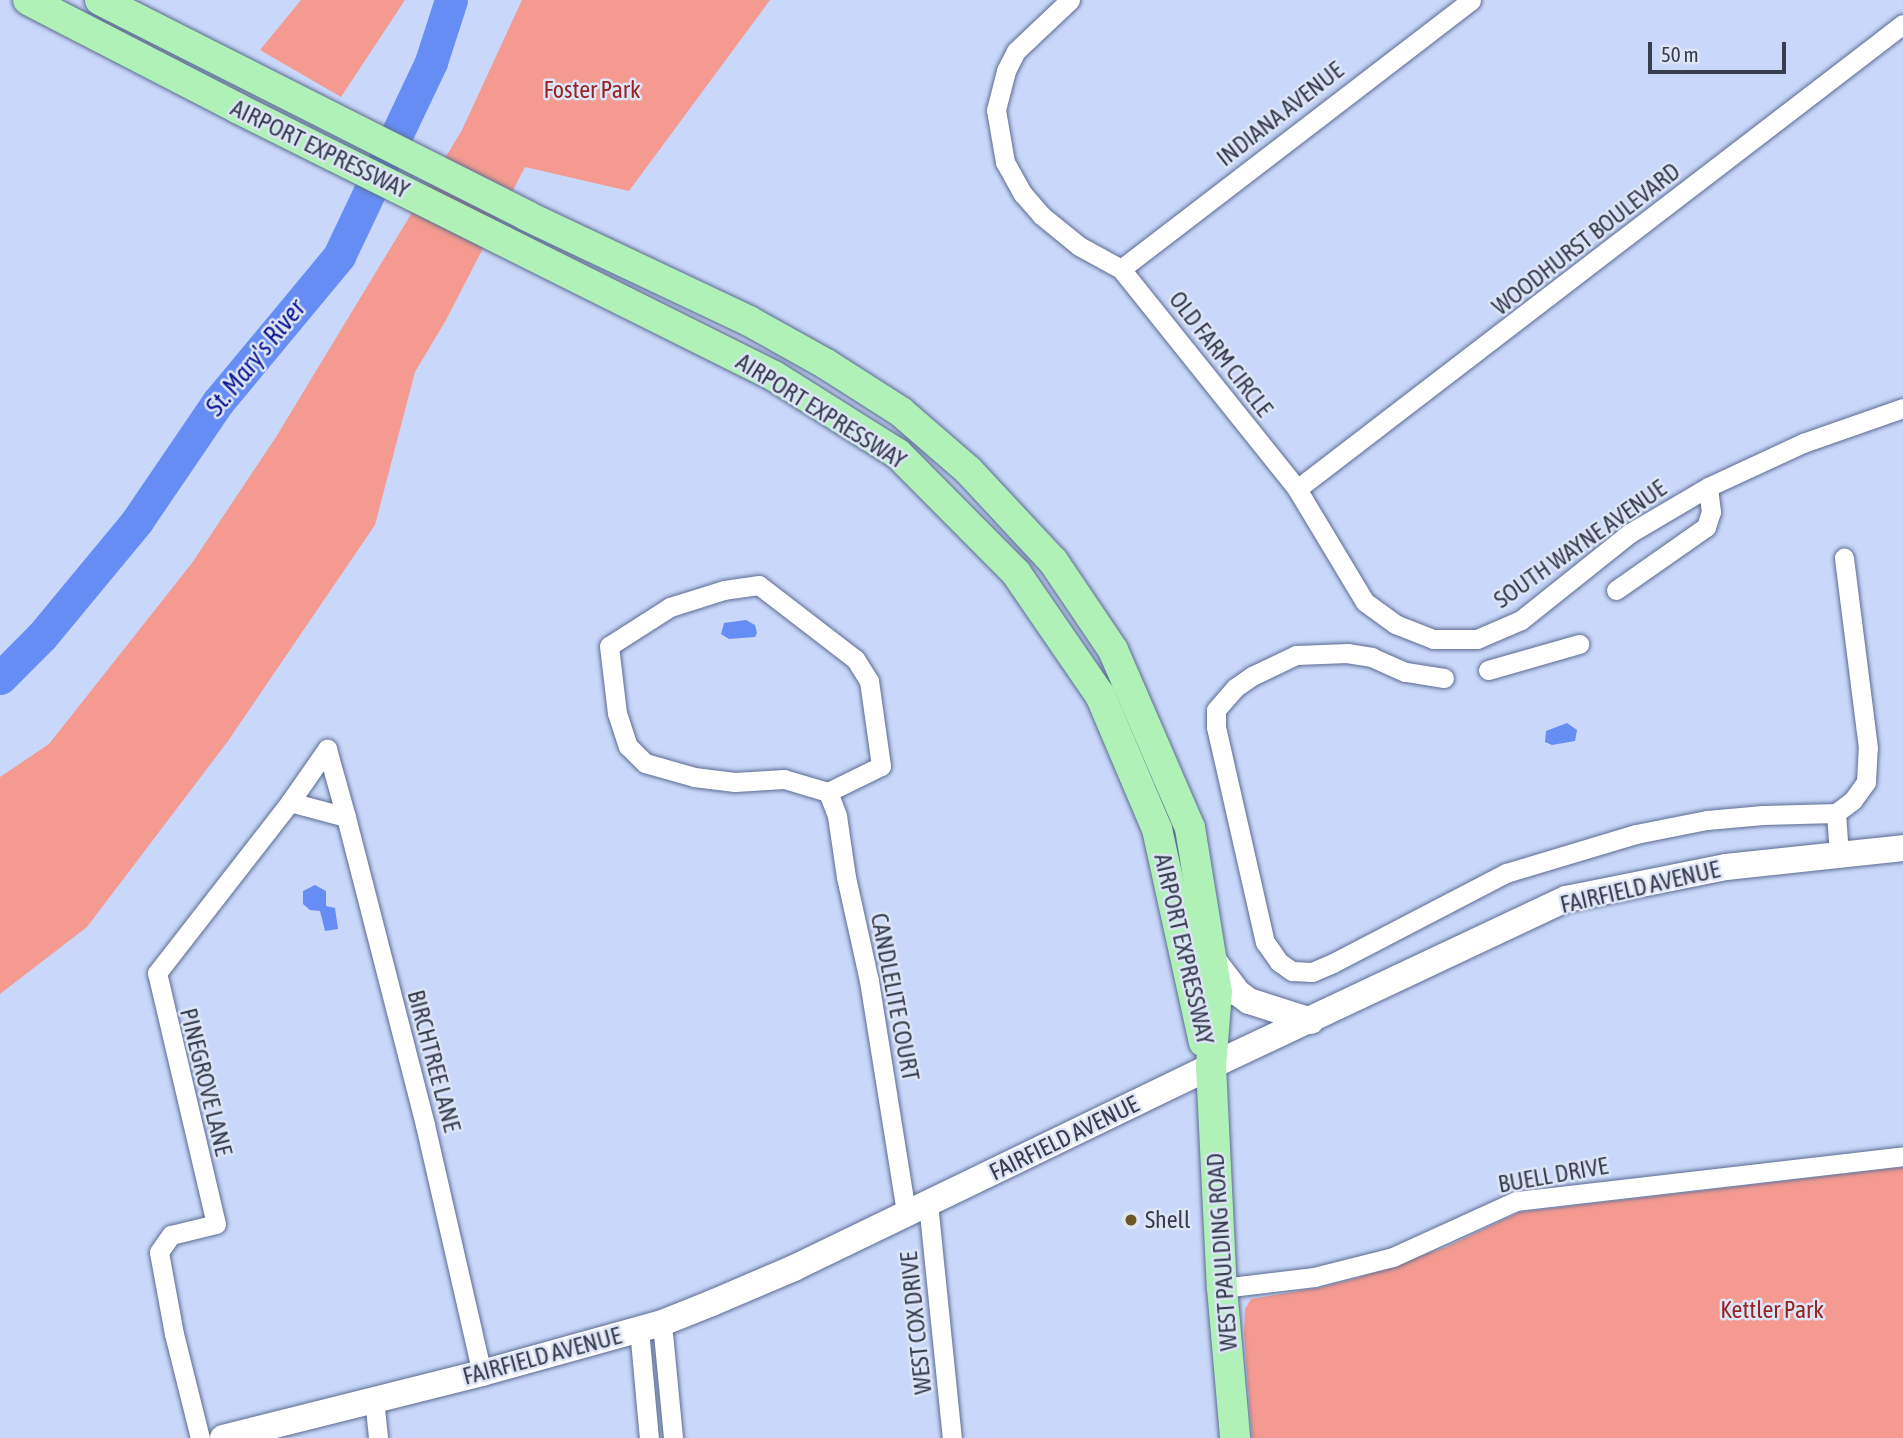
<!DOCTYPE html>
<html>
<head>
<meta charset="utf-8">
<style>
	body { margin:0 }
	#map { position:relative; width:1903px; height:1438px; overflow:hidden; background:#c9d8fa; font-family:"Asap Condensed",sans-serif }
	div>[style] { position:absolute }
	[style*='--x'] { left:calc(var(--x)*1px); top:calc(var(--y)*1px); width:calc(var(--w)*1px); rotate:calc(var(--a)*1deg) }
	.green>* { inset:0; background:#f49a90 }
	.water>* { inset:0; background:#668df3 }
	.river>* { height:33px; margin:-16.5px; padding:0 16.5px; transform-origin:16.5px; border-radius:16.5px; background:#668df3 }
	.roads { filter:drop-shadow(0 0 2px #5b6b91) drop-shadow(0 0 2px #5b6b91) }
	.street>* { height:19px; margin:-9.5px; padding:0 9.5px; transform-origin:9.5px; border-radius:9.5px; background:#fff }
	.secondary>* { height:26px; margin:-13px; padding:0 13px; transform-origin:13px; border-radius:13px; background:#fff }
	.primary>* { height:30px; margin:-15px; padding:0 15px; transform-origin:15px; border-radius:15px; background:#aff1b6 }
	.dots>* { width:19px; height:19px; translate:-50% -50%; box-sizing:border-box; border:4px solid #dee5f7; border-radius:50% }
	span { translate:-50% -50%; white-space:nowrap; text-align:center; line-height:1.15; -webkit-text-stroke:5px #dee5f7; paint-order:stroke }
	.park-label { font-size:24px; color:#962423 }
	.street-label { font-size:24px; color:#353d4e }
	.poi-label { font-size:24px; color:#353d4e }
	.left { translate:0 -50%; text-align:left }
	.water-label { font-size:26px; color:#0c1991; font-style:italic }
	.scale { position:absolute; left:1648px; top:42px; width:138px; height:32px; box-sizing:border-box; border:4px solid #353d4e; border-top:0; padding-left:9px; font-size:21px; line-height:24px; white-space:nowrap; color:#353d4e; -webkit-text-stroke:5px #dee5f7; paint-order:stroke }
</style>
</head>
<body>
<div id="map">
	<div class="green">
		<div style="clip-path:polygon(301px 0,405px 0,341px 97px,260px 50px)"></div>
		<div style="clip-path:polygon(522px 0,770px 0,629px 191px,525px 167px,446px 320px,415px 372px,375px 525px,228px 741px,87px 927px,0 994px,0 777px,49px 744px,192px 563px,276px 437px,462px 130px)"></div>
		<div style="clip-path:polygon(1903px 1167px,1903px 1438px,1252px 1438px,1244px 1334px,1245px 1309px,1251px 1299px,1323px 1287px,1357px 1278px,1446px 1247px,1520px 1212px)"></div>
	</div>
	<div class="water">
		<div style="clip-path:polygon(746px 620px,755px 625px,757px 633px,755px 637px,729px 639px,721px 634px,724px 623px)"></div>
		<div style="clip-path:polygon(1567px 723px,1577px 730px,1575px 741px,1552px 745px,1545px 742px,1546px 731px)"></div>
		<div style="clip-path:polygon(315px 885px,326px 891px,326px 906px,335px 908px,338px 929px,325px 931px,320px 911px,310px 910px,303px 904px,303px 891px)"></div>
	</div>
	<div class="river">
		<div style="--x:0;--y:678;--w:59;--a:-45"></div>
		<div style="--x:42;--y:636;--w:149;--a:-50.4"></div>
		<div style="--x:137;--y:521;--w:144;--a:-55.8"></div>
		<div style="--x:218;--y:402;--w:190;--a:-50.3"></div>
		<div style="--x:339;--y:256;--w:215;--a:-64.6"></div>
		<div style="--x:431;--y:62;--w:65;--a:-72.1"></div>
	</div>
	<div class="roads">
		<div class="street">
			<div style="--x:1070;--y:0;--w:74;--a:136.6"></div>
			<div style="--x:1016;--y:51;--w:22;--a:117"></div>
			<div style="--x:1006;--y:71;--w:40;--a:104.4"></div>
			<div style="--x:996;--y:110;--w:53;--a:80.2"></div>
			<div style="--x:1005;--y:162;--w:37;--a:61"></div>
			<div style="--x:1023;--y:194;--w:28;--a:49"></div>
			<div style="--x:1041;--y:215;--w:49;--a:39.2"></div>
			<div style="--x:1079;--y:246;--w:48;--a:28.7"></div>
			<div style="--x:1121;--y:269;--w:282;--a:51.3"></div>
			<div style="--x:1297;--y:489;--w:132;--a:59"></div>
			<div style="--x:1365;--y:602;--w:37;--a:36"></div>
			<div style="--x:1395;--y:624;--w:41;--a:21.5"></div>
			<div style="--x:1433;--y:639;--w:44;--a:0"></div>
			<div style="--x:1477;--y:639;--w:48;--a:-23.4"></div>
			<div style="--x:1521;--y:620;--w:139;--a:-38.6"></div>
			<div style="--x:1630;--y:533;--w:91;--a:-30.5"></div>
			<div style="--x:1708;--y:487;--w:105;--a:-24.9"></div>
			<div style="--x:1803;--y:443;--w:106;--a:-19.3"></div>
			<div style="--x:1121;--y:269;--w:441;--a:-37.5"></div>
			<div style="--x:1297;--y:489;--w:764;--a:-37.5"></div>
			<div style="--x:1616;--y:590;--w:110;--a:-35"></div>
			<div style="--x:1706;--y:527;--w:16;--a:-72"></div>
			<div style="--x:1711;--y:512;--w:25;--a:-97"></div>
			<div style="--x:1488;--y:670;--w:95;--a:-15.9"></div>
			<div style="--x:1444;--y:678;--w:39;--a:-171"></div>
			<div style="--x:1405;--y:672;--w:36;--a:-156"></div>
			<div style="--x:1372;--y:657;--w:24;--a:-171"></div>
			<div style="--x:1348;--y:653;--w:52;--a:177.8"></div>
			<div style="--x:1296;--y:655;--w:49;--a:154.5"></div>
			<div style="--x:1252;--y:676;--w:21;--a:145"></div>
			<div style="--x:1235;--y:688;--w:29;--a:131"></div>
			<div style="--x:1216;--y:710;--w:17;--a:90"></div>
			<div style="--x:1216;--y:727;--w:221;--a:77.2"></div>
			<div style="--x:1265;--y:942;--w:24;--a:55"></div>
			<div style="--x:1279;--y:962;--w:16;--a:35"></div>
			<div style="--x:1292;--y:971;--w:20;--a:3"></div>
			<div style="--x:1312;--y:972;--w:23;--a:-23"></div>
			<div style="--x:1333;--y:963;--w:195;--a:-27.5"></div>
			<div style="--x:1506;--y:873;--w:136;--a:-16.7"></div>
			<div style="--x:1636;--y:834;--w:72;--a:-11.2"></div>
			<div style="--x:1707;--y:820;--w:56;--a:-5.1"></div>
			<div style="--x:1763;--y:815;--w:73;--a:-1.6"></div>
			<div style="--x:1836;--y:813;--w:21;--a:-37"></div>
			<div style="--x:1853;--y:800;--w:22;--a:-54"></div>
			<div style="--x:1866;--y:782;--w:34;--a:-87"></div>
			<div style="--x:1868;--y:748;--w:192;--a:-97.2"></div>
			<div style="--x:327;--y:749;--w:71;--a:74.4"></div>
			<div style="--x:828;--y:792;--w:59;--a:-26.1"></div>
			<div style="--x:881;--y:766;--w:86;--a:-98"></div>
			<div style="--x:869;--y:681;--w:26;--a:-122"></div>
			<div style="--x:855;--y:659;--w:121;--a:-142.4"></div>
			<div style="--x:759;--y:585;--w:35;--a:172"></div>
			<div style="--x:724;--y:590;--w:57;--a:162.5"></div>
			<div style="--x:670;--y:607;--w:72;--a:147.4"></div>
			<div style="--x:609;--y:646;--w:67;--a:83.2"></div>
			<div style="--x:617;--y:713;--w:35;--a:72"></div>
			<div style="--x:628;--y:746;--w:24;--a:45"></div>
			<div style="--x:645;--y:763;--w:51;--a:15.9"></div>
			<div style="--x:694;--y:777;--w:41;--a:7"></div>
			<div style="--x:735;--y:782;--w:49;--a:-3.5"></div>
			<div style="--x:784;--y:779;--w:46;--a:16.5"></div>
			<div style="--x:828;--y:792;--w:26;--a:69"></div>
			<div style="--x:837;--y:816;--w:62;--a:81.6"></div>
			<div style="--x:846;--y:877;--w:107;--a:77.5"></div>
			<div style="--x:869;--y:981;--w:235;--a:80.9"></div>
			<div style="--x:290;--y:802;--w:58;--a:15"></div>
			<div style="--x:346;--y:817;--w:318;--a:75.6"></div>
			<div style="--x:425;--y:1125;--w:254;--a:77.1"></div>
			<div style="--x:1836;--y:813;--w:42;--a:85.9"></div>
			<div style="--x:928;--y:1203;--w:236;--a:84.2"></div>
			<div style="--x:1222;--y:1288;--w:93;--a:-6.8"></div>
			<div style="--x:1314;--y:1277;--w:81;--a:-14.2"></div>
			<div style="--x:1393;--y:1257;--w:135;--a:-24.5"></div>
			<div style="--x:1516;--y:1201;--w:390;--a:-6.6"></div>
			<div style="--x:662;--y:1323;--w:116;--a:84.5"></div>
			<div style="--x:639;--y:1329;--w:109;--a:84.8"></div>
			<div style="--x:374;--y:1399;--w:39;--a:84"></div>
			<div style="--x:200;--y:1438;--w:107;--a:-104"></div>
			<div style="--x:174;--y:1334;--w:83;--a:-100.4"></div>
			<div style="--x:159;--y:1252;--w:21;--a:-55"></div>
			<div style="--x:171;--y:1235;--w:46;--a:-13.7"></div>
			<div style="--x:216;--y:1224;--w:258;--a:-103.2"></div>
			<div style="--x:157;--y:973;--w:217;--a:-52.1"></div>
			<div style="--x:290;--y:802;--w:65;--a:-55.1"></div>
		</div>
		<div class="secondary">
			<div style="--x:1212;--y:959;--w:43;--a:52.6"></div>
			<div style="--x:1238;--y:993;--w:14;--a:36"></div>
			<div style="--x:1249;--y:1001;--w:65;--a:17.9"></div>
			<div style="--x:223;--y:1438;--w:267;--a:-14.1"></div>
			<div style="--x:482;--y:1373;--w:187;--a:-15.5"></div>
			<div style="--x:662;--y:1323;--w:54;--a:-21.8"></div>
			<div style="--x:712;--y:1303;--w:89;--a:-23.1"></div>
			<div style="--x:794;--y:1268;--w:463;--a:-25.8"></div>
			<div style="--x:1211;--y:1066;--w:392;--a:-25.2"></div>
			<div style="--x:1566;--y:899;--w:163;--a:-11.3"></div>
			<div style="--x:1726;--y:867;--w:178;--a:-6.1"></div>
		</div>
		<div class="primary">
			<div style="--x:28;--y:0;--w:235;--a:27.3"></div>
			<div style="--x:237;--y:108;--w:600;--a:26.52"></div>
			<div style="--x:774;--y:376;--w:146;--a:32.2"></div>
			<div style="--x:898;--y:454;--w:168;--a:45.2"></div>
			<div style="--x:1016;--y:573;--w:148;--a:55.5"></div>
			<div style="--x:1100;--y:695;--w:146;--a:67"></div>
			<div style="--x:1157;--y:829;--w:218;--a:77.6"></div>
			<div style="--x:100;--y:0;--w:479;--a:26.8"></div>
			<div style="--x:527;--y:216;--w:246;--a:25.3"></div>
			<div style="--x:749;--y:321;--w:88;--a:29.2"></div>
			<div style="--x:826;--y:364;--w:89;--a:32.6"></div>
			<div style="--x:901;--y:412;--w:89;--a:40.9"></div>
			<div style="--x:968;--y:470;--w:125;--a:47"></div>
			<div style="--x:1053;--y:561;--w:107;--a:56"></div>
			<div style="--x:1113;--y:650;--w:194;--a:66.6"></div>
			<div style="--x:1190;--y:828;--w:166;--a:80.7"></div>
			<div style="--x:1217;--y:992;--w:74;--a:94.6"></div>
			<div style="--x:1211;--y:1066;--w:222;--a:87.2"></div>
			<div style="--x:1222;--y:1288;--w:151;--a:85"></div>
		</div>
	</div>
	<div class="dots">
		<div style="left:1131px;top:1220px;background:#6b5726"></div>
	</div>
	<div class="park-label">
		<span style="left:592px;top:90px">Foster Park</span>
		<span style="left:1772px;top:1310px">Kettler Park</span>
	</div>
	<div class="street-label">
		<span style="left:1280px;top:114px;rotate:-38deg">INDIANA AVENUE</span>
		<span style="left:320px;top:149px;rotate:26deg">AIRPORT EXPRESSWAY</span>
		<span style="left:1586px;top:239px;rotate:-38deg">WOODHURST BOULEVARD</span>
		<span style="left:1221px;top:354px;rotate:52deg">OLD FARM CIRCLE</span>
		<span style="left:821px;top:411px;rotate:32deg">AIRPORT EXPRESSWAY</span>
		<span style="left:1580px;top:544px;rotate:-35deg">SOUTH WAYNE AVENUE</span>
		<span style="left:1640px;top:887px;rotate:-13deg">FAIRFIELD AVENUE</span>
		<span style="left:1184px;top:949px;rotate:77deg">AIRPORT EXPRESSWAY</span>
		<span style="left:895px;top:997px;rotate:79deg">CANDLELITE COURT</span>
		<span style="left:434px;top:1061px;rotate:75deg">BIRCHTREE LANE</span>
		<span style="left:206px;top:1082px;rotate:76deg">PINEGROVE LANE</span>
		<span style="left:1064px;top:1138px;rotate:-26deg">FAIRFIELD AVENUE</span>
		<span style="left:1553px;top:1175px;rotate:-10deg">BUELL DRIVE</span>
		<span style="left:1222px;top:1252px;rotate:-94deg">WEST PAULDING ROAD</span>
		<span style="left:916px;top:1323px;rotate:-96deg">WEST COX DRIVE</span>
		<span style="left:542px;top:1356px;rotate:-15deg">FAIRFIELD AVENUE</span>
	</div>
	<div class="poi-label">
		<span class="left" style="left:1145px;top:1220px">Shell</span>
	</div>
	<div class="water-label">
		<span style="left:256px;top:358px;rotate:-51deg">St. Mary's River</span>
	</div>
	<div class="scale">50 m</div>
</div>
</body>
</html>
